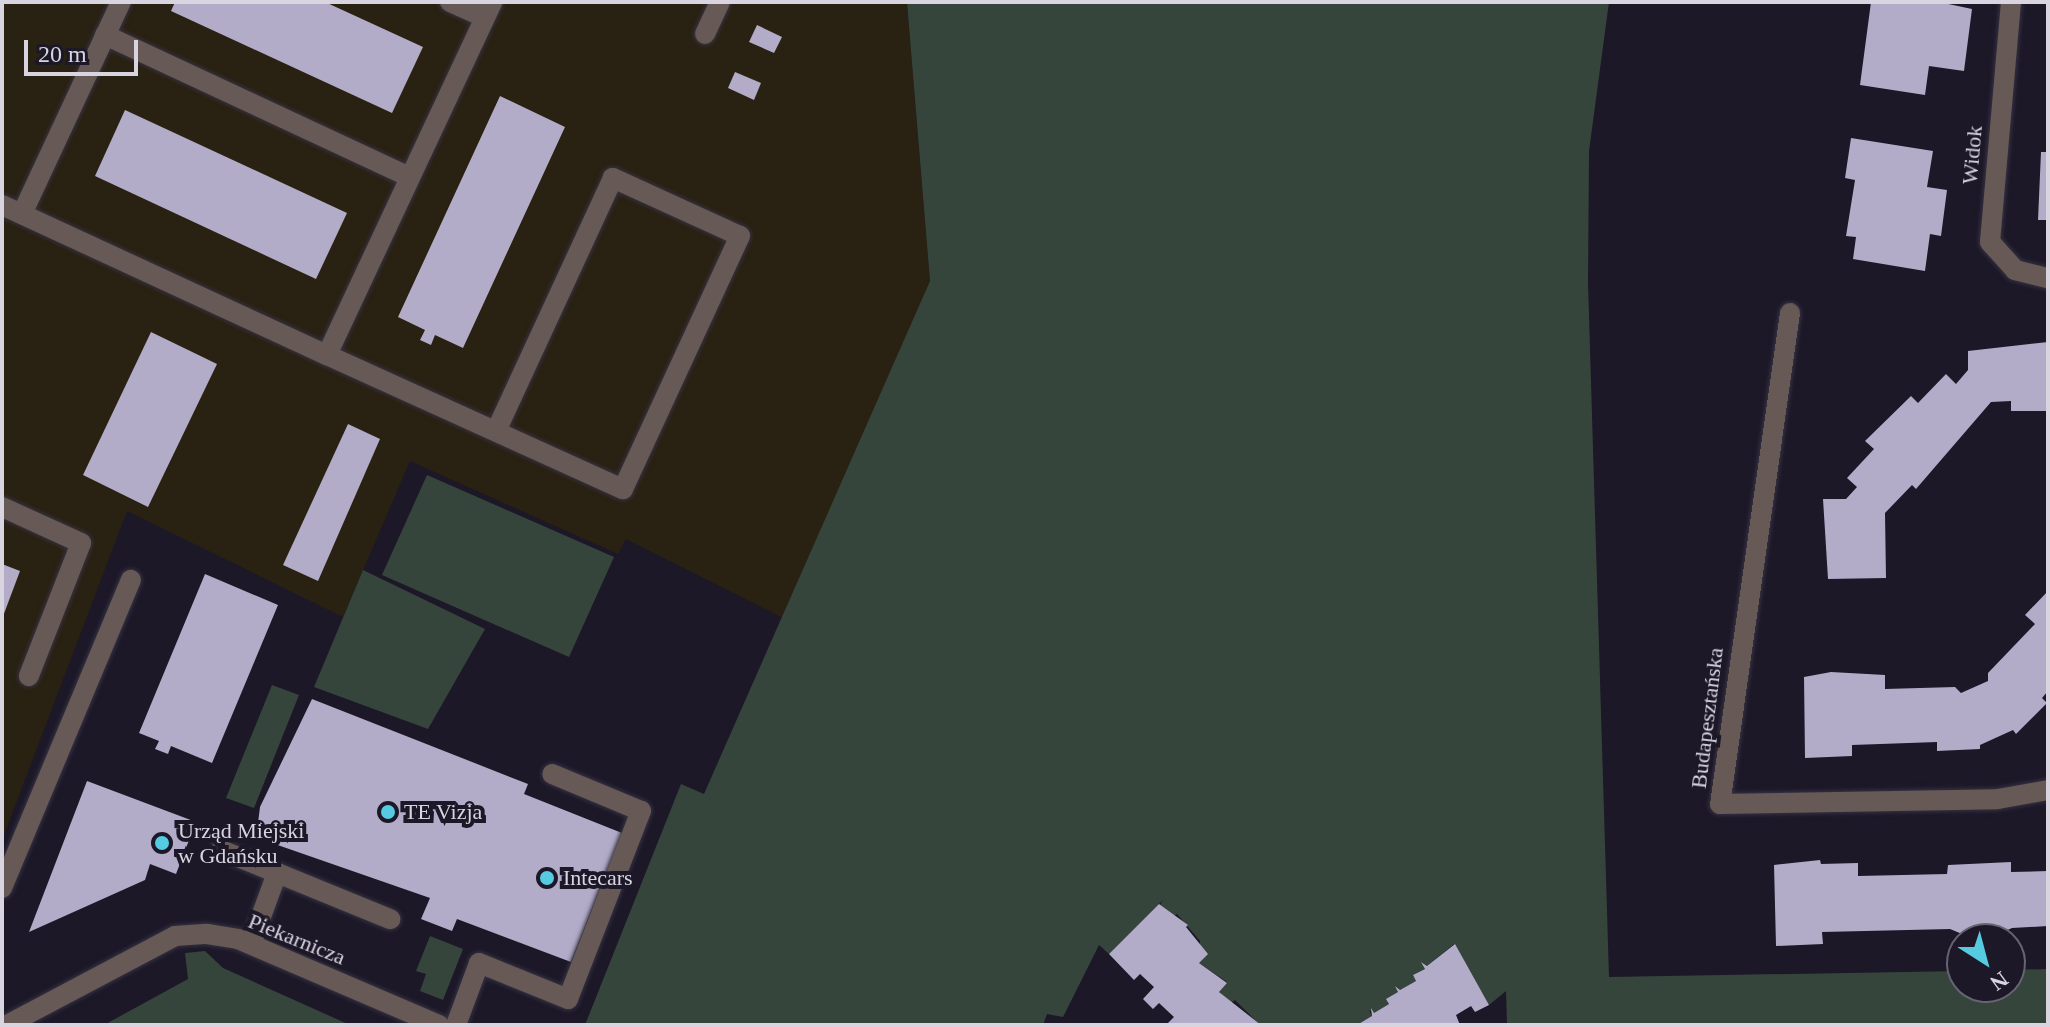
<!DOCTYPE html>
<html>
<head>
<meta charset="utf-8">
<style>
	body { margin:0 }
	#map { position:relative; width:2050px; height:1027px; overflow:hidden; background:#1c1828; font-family:Georgia,serif }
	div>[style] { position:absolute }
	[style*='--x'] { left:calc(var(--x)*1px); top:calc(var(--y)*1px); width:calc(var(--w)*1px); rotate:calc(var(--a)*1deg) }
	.commercial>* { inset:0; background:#292111 }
	.green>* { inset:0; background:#36453c }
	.building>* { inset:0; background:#b2acc8 }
	.roads { filter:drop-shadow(0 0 2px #363242) drop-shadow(0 0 2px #363242) }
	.lane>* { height:20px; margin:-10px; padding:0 10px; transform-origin:10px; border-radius:10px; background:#675a56 }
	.street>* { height:20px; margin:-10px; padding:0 10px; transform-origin:10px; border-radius:10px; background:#675a56 }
	.dots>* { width:22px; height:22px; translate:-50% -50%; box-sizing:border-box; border:4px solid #1c1828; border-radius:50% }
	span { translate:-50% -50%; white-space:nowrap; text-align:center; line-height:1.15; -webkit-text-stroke:8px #1c1828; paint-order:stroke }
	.street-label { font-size:22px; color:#d8d5e0 }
	.poi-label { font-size:22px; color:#d8d5e0 }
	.left { translate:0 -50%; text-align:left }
	.frame { position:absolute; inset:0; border:4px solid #d8d5e0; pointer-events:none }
	.north { position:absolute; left:1946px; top:923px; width:80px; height:80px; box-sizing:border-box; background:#1c1828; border:2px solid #676472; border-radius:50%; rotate:144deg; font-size:22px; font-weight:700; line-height:32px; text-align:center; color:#d8d5e0 }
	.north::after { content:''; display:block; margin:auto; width:28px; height:36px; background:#55cae0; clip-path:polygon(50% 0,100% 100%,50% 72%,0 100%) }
	.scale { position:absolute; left:24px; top:40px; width:114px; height:36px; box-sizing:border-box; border:4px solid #d8d5e0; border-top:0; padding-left:10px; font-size:24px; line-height:28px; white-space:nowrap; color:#d8d5e0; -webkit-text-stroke:6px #1c1828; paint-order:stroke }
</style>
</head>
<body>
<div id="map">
	<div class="commercial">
		<div style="clip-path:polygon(2px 2px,907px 2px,930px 281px,783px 618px,626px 539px,618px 554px,410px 461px,343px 617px,127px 511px,2px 840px)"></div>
	</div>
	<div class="green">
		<div style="clip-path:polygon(907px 2px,1609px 2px,1589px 151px,1588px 283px,1609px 977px,1962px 971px,1962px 987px,2010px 987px,2010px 970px,2048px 969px,2048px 1025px,1507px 1025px,1506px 991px,1489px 1005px,1454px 944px,1427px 966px,1422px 962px,1425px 969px,1413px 975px,1416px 981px,1400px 990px,1396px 986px,1398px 992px,1387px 999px,1389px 1004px,1374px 1013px,1369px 1010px,1372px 1016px,1361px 1025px,1260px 1025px,1235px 1000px,1231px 1003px,1219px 992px,1227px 982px,1199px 963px,1200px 941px,1177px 914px,1172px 917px,1160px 905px,1163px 900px,1109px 954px,1099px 945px,1063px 1017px,1047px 1014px,1043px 1025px,585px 1025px,681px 784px,704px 794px,930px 281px)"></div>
		<div style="clip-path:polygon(427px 475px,614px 557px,569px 657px,382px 575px)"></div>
		<div style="clip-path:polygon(363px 570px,485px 629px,428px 729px,314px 687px)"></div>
		<div style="clip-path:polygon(272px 685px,299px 695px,254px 808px,226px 798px)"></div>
		<div style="clip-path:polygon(430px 936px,463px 949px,443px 1000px,420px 991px,426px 974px,416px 971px)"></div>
		<div style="clip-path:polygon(205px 951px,223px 968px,350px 1025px,104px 1025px,188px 979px,185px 953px)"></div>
	</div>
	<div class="building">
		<div style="clip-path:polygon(175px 2px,325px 2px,423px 47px,392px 113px,171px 11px)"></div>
		<div style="clip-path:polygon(1871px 2px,1939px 2px,1972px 9px,1964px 71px,1929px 66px,1925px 95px,1860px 85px)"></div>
		<div style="clip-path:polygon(757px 25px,782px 37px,774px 53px,749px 42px)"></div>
		<div style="clip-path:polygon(735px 72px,761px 83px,754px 100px,728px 88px)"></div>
		<div style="clip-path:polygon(500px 96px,565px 127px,463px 348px,435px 335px,431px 345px,420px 340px,425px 330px,398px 317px)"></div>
		<div style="clip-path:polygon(125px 110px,347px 213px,316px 279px,95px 176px)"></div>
		<div style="clip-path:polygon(1851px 138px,1933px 151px,1927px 187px,1947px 190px,1941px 236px,1930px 234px,1925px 271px,1853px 259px,1856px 237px,1846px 236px,1855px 180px,1845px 178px)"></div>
		<div style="clip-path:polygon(2041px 152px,2048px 152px,2048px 220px,2038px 220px)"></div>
		<div style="clip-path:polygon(151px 332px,217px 364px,148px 507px,83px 475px)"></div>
		<div style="clip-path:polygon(2048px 342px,2048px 411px,2011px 411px,2011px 401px,1991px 402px,1916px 489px,1912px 485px,1885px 513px,1886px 578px,1828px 579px,1823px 499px,1846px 499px,1857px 487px,1847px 478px,1874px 449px,1865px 441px,1911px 396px,1918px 403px,1946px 374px,1956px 384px,1968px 370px,1968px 351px)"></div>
		<div style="clip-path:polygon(348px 424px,380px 439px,318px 581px,283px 565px)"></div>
		<div style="clip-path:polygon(2px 564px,20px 571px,2px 619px)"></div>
		<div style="clip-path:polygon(205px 574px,278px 605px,212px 763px,171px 746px,168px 754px,155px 749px,159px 741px,139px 733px)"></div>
		<div style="clip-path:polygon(2048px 591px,2048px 691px,2042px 698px,2047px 703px,2016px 734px,2013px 730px,1980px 745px,1980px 749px,1937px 751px,1937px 742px,1852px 745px,1852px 756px,1805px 758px,1804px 677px,1831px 672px,1885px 675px,1885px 689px,1955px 687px,1961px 693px,1988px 681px,1988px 673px,2035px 624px,2025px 615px)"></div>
		<div style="clip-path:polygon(312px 699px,528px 784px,524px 794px,622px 833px,571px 962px,457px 919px,452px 931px,421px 919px,430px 898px,269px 842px,258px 823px,260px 807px)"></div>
		<div style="clip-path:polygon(87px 781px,196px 822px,176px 874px,150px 864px,145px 880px,29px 932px)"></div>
		<div style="clip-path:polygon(1820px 860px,1821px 864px,1858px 863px,1858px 876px,1947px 874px,1948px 865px,2011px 862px,2011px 872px,2048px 871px,2048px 926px,2012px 928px,1994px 936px,1967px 936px,1950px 929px,1822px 932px,1823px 944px,1776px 946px,1774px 865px)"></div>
		<div style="clip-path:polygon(1159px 904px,1188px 925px,1186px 927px,1208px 954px,1199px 963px,1227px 983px,1219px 992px,1261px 1025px,1166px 1025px,1174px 1017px,1159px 1003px,1153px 1009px,1143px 999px,1154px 987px,1140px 974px,1134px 980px,1109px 954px)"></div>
		<div style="clip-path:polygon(1455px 944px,1489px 1005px,1475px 1012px,1471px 1006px,1456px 1015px,1460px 1025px,1357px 1025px,1372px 1016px,1371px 1008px,1374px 1013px,1389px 1004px,1386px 999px,1398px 992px,1395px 986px,1400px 990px,1416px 981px,1413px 975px,1425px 969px,1421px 962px,1427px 966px)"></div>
	</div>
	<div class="roads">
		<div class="lane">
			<div style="--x:450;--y:2;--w:37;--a:24"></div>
			<div style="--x:705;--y:34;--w:35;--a:-65"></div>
			<div style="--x:105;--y:35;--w:336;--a:25"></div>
			<div style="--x:2;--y:205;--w:358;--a:24.8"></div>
			<div style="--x:327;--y:355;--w:325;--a:24.4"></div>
			<div style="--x:623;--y:489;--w:279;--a:-65.2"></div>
			<div style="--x:740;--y:236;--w:140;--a:-155.5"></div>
			<div style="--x:613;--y:178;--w:279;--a:114.8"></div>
			<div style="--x:22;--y:214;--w:234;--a:-65"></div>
			<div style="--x:1790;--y:313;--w:496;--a:98.1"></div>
			<div style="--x:1720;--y:804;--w:278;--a:-1"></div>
			<div style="--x:1998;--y:799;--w:51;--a:-10.2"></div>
			<div style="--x:327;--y:355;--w:390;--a:-64.9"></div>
			<div style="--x:2;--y:507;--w:87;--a:24.5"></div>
			<div style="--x:81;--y:543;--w:143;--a:111.4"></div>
			<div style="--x:221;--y:850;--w:183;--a:22.2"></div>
			<div style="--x:2;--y:888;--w:334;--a:-67.3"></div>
			<div style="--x:251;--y:944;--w:76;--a:-69.9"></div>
			<div style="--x:7;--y:1025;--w:190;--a:-27.9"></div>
			<div style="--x:175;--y:936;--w:32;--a:-4"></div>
			<div style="--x:207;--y:934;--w:31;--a:9"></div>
			<div style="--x:238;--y:939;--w:219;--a:23.2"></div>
			<div style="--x:456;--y:1025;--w:66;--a:-69.6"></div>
			<div style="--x:479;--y:963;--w:96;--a:22"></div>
			<div style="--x:568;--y:999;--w:202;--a:-68.8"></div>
			<div style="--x:641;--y:811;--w:96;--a:-157.4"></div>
		</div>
		<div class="street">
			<div style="--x:2011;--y:2;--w:241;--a:95"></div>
			<div style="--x:1990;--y:242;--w:38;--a:48"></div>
			<div style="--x:2015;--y:270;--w:34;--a:14"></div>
		</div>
	</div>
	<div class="dots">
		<div style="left:388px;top:812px;background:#55cae0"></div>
		<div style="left:162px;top:843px;background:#55cae0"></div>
		<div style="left:547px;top:878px;background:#55cae0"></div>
	</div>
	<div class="street-label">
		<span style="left:1972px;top:155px;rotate:-85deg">Widok</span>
		<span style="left:1707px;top:718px;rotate:-83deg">Budapesztańska</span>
		<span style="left:297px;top:939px;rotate:22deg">Piekarnicza</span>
	</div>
	<div class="poi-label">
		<span class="left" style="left:404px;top:812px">TE Vizja</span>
		<span class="left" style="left:178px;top:843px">Urząd Miejski<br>w Gdańsku</span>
		<span class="left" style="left:563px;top:878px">Intecars</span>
	</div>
	<div class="frame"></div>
	<div class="north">N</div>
	<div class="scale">20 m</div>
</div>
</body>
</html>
